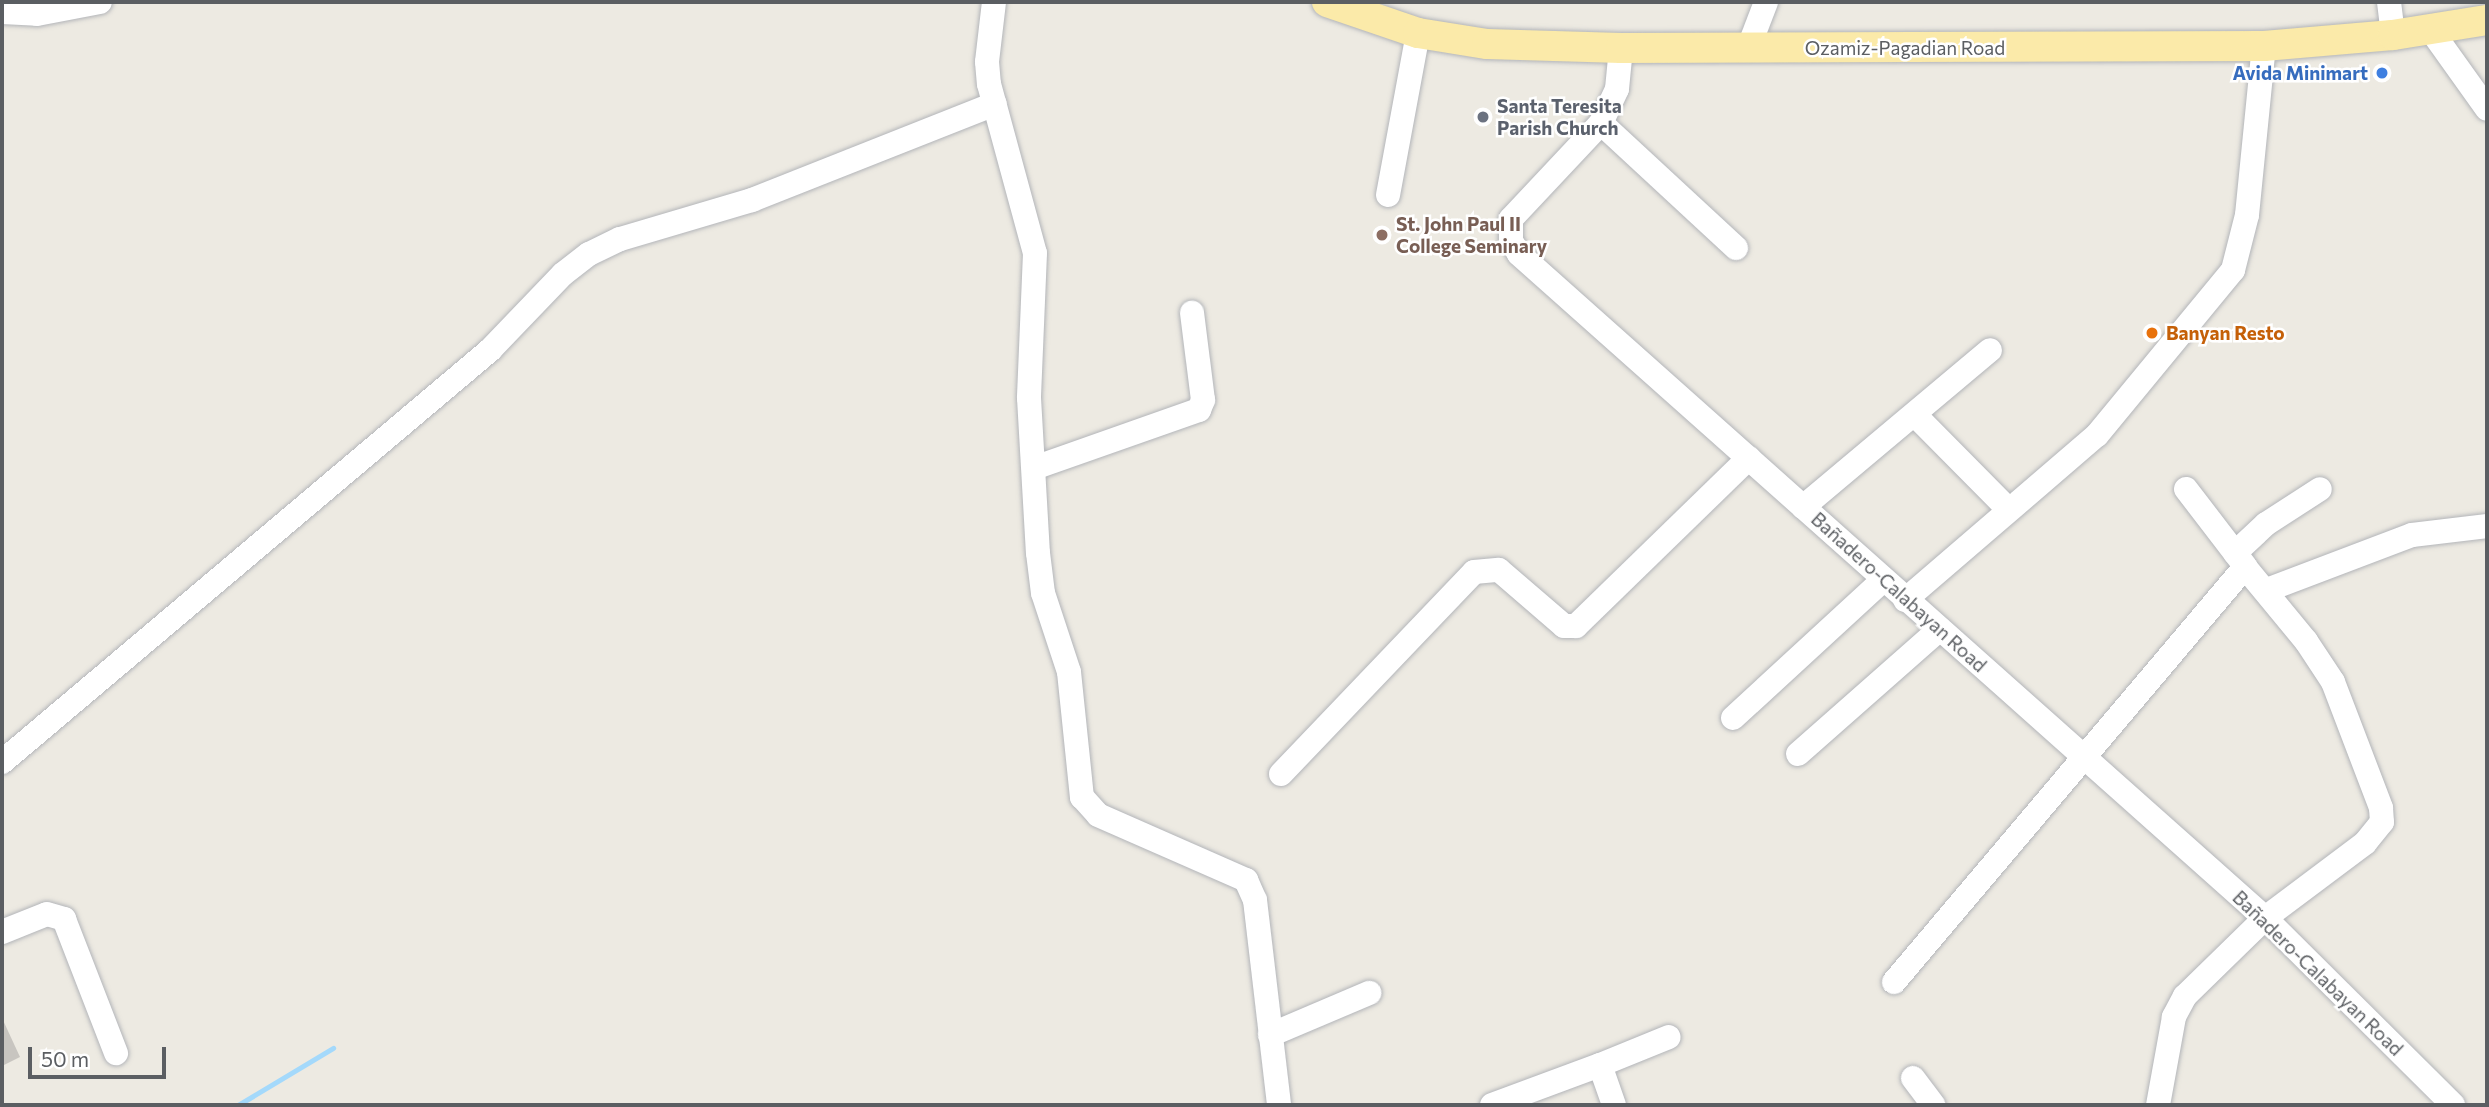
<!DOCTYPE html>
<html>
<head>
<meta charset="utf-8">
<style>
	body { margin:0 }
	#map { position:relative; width:2489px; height:1107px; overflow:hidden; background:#edeae2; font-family:Commissioner,sans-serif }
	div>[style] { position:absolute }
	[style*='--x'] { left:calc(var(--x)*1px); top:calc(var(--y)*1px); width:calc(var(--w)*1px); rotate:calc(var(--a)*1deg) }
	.stream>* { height:5px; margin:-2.5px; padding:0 2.5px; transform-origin:2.5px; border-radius:2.5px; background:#a4d9fb }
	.building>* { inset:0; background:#c8c5c0 }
	.roads { filter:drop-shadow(0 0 2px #b3b5b9) drop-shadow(0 0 2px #b3b5b9) }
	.minor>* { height:24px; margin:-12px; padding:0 12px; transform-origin:12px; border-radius:12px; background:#fff }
	.major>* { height:30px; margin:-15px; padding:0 15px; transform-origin:15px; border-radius:15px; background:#fbeaa9 }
	.dots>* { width:19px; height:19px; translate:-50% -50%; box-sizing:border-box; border:4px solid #fff; border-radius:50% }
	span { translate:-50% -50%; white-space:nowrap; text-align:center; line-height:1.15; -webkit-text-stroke:5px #fff; paint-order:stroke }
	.street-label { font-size:19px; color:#5b5e62 }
	.shop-label { font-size:19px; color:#366cbe; font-weight:700 }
	.right { translate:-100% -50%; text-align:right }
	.worship-label { font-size:19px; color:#5b616d; font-weight:700 }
	.left { translate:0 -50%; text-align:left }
	.education-label { font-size:19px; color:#785e54; font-weight:700 }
	.food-label { font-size:19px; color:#c56008; font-weight:700 }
	.frame { position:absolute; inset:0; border:4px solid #5b5e62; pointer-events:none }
	.scale { position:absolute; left:28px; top:1047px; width:138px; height:32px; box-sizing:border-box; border:4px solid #5b5e62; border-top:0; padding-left:9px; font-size:21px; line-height:24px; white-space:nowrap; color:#5b5e62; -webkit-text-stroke:5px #fff; paint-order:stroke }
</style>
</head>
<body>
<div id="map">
	<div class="stream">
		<div style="--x:238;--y:1105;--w:111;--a:-31"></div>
	</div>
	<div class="building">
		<div style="clip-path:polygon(2px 1018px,20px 1057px,2px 1066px)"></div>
	</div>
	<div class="roads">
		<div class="minor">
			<div style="--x:994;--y:2;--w:60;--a:96.7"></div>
			<div style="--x:987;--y:62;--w:22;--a:85"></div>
			<div style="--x:989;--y:84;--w:175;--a:74.8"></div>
			<div style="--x:1035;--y:253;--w:145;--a:92.4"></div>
			<div style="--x:1029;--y:398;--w:155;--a:86.7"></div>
			<div style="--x:1038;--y:553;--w:40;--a:82.9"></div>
			<div style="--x:1043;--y:593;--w:83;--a:71.8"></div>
			<div style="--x:1069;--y:672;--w:126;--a:84.1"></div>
			<div style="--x:1082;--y:797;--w:24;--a:48"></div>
			<div style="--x:1098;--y:815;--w:162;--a:23.7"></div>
			<div style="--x:1246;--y:880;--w:22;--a:66"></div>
			<div style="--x:1255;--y:900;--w:206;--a:83.3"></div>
			<div style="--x:2389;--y:2;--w:33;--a:83"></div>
			<div style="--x:2;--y:12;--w:35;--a:3"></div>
			<div style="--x:37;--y:14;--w:64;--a:-10.8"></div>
			<div style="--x:2430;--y:29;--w:98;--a:54.5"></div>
			<div style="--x:1621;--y:48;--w:41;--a:95.6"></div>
			<div style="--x:1617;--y:89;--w:38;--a:115"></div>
			<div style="--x:1601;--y:123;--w:132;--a:133.2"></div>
			<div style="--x:1511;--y:219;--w:22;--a:90"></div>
			<div style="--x:1511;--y:241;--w:15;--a:58"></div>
			<div style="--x:1519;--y:254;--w:999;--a:41.67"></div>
			<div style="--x:2265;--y:918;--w:265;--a:44.8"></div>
			<div style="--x:1748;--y:49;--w:50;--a:-69"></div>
			<div style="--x:1601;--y:123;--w:184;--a:42.8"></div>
			<div style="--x:1388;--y:195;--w:165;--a:-79.5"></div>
			<div style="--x:1915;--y:415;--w:132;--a:45.3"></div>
			<div style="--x:1034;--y:468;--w:175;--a:-19.4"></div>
			<div style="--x:1199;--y:410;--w:11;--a:-68"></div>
			<div style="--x:1203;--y:400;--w:88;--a:-97.2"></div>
			<div style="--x:2186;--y:489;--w:97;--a:52.5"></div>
			<div style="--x:1803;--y:507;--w:244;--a:-40"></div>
			<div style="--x:2235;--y:553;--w:42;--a:-43.1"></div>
			<div style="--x:2266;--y:524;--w:64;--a:-32.9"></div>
			<div style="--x:2267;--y:590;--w:155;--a:-20.8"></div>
			<div style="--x:2412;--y:535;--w:76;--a:-6.8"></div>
			<div style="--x:1905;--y:600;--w:253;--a:-40.7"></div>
			<div style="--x:2097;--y:435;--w:214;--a:-50.5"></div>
			<div style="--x:2233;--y:270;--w:57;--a:-75.7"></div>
			<div style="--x:2247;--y:215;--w:170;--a:-84.3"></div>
			<div style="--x:1733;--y:718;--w:204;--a:-42.6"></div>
			<div style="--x:1798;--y:754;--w:189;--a:-41.4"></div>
			<div style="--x:2;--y:762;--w:639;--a:-40.17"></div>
			<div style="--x:490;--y:350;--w:105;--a:-46.2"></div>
			<div style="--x:563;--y:274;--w:33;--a:-38"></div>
			<div style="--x:589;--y:254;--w:34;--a:-26"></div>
			<div style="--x:620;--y:239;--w:138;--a:-16.5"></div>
			<div style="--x:752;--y:200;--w:261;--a:-21.6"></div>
			<div style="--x:1281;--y:774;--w:279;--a:-46.3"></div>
			<div style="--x:1474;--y:572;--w:25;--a:-5"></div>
			<div style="--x:1499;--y:570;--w:86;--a:40.7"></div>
			<div style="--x:1564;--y:626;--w:12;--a:0"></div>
			<div style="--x:1576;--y:626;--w:241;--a:-44.2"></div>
			<div style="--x:2;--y:932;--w:48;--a:-21.8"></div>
			<div style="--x:47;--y:914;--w:18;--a:16"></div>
			<div style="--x:64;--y:919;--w:144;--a:68.8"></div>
			<div style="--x:1894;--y:982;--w:544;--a:-49.78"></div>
			<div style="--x:2245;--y:567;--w:96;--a:50.5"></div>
			<div style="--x:2306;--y:641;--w:49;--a:56.6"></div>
			<div style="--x:2333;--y:682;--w:135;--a:69.1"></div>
			<div style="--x:2381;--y:808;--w:14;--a:86"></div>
			<div style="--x:2382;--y:822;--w:27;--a:129"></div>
			<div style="--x:2365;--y:843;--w:125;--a:143.1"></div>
			<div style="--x:2265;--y:918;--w:112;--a:135.7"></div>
			<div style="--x:2185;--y:996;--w:24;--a:118"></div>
			<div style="--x:2174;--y:1017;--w:89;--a:100.3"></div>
			<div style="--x:1270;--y:1035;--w:108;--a:-23"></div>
			<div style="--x:1600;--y:1065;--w:74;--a:-22.1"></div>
			<div style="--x:1913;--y:1078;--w:34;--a:53"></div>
			<div style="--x:1492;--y:1105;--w:115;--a:-20.3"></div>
			<div style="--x:1600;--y:1065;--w:42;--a:70.7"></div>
		</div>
		<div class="major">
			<div style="--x:1327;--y:2;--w:96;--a:18.8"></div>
			<div style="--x:1418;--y:33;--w:70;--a:9.1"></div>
			<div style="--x:1487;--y:44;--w:134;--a:1.7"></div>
			<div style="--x:1621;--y:48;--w:643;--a:-0.18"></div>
			<div style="--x:2264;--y:46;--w:129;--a:-4.9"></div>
			<div style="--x:2393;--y:35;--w:95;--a:-9.1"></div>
		</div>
	</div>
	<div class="dots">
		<div style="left:2382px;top:73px;background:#3f7fe0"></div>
		<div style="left:1483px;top:117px;background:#6b7280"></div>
		<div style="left:1382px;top:235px;background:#8d6e63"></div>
		<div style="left:2152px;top:333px;background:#e8710a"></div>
	</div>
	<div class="street-label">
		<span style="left:1905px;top:48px">Ozamiz-Pagadian Road</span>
		<span style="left:1899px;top:592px;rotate:42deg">Bañadero-Calabayan Road</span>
		<span style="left:2318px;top:973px;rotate:44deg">Bañadero-Calabayan Road</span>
	</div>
	<div class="shop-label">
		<span class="right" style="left:2368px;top:73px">Avida Minimart</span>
	</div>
	<div class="worship-label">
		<span class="left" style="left:1497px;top:117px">Santa Teresita<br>Parish Church</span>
	</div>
	<div class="education-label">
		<span class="left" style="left:1396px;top:235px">St. John Paul II<br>College Seminary</span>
	</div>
	<div class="food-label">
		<span class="left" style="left:2166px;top:333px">Banyan Resto</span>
	</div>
	<div class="frame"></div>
	<div class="scale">50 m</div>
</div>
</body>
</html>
